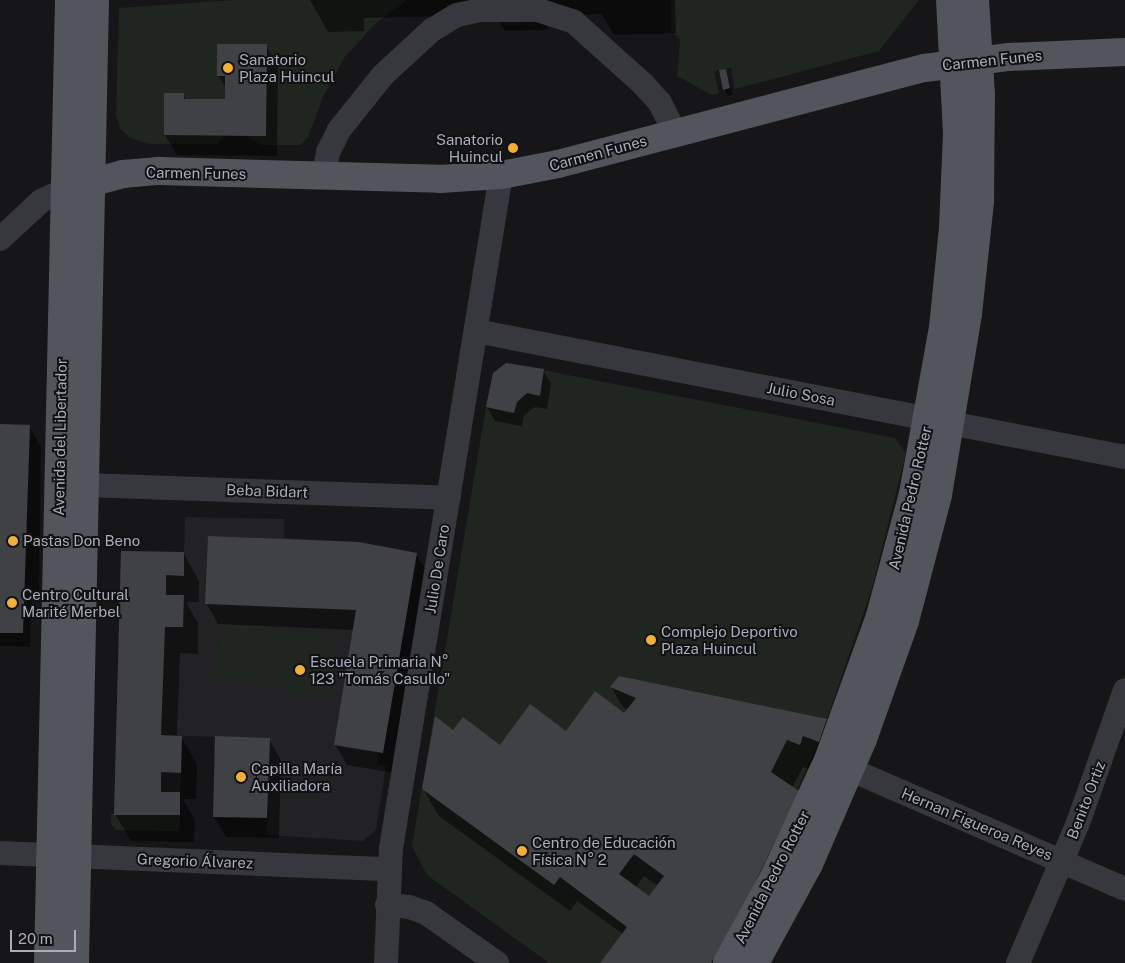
<!DOCTYPE html>
<html>
<head>
<meta charset="utf-8">
<style>
	body { margin:0 }
	#map { position:relative; width:1125px; height:963px; overflow:hidden; background:#161618; font-family:"Public Sans",sans-serif }
	div>[style] { position:absolute }
	[style*='--x'] { left:calc(var(--x)*1px); top:calc(var(--y)*1px); width:calc(var(--w)*1px); rotate:calc(var(--a)*1deg) }
	.built>* { inset:0; background:#222225 }
	.green>* { inset:0; background:#1e261f }
	.shadow>* { inset:0; background:#0007 }
	.building>* { inset:0; background:#404145 }
	.minor>* { height:24px; margin:-12px; padding:0 12px; transform-origin:12px; border-radius:12px; background:#37383d }
	.major>* { height:28px; margin:-14px; padding:0 14px; transform-origin:14px; border-radius:14px; background:#53555c }
	.dots>* { width:14px; height:14px; translate:-50% -50%; box-sizing:border-box; border:2px solid #111113; border-radius:50% }
	span { translate:-50% -50%; white-space:nowrap; text-align:center; line-height:1.15; -webkit-text-stroke:4px #111113; paint-order:stroke }
	.poi-label { font-size:15px; color:#a8adb8 }
	.left { translate:0 -50%; text-align:left }
	.right { translate:-100% -50%; text-align:right }
	.street-label { font-size:15px; color:#a8adb8 }
	.scale { position:absolute; left:10px; top:930px; width:66px; height:22px; box-sizing:border-box; border:2px solid #a8adb8; border-top:0; padding-left:6px; font-size:15px; line-height:18px; white-space:nowrap; color:#a8adb8; -webkit-text-stroke:4px #111113; paint-order:stroke }
</style>
</head>
<body>
<div id="map">
	<div class="built">
		<div style="clip-path:polygon(185px 517px,284px 519px,284px 538px,359px 542px,417px 553px,383px 753px,379px 752px,377px 764px,386px 766px,376px 830px,363px 841px,267px 835px,269px 738px,182px 736px,179px 831px,116px 830px,111px 824px,111px 814px,114px 814px,121px 551px,184px 552px)"></div>
	</div>
	<div class="green">
		<div style="clip-path:polygon(234px 0,407px 0,373px 26px,344px 58px,323px 97px,308px 137px,300px 145px,261px 145px,247px 136px,225px 135px,218px 144px,150px 144px,130px 138px,120px 128px,116px 115px,119px 8px)"></div>
		<div style="clip-path:polygon(671px 0,919px 0,879px 51px,735px 89px,731px 68px,719px 70px,714px 72px,719px 93px,712px 95px,677px 76px,680px 40px,671px 30px)"></div>
		<div style="clip-path:polygon(506px 363px,895px 438px,906px 453px,872px 588px,819px 742px,734px 927px,711px 963px,549px 963px,427px 875px,412px 846px,486px 407px,493px 373px)"></div>
		<div style="clip-path:polygon(223px 619px,338px 639px,328px 697px,213px 677px)"></div>
		<div style="clip-path:polygon(111px 814px,180px 815px,179px 831px,116px 830px,111px 824px)"></div>
	</div>
	<div class="shadow">
		<div style="clip-path:polygon(310px 0,675px 0,676px 33px,614px 35px,602px 14px,547px 16px,548px 30px,505px 31px,495px 15px,364px 18px,364px 31px,328px 32px)"></div>
		<div style="clip-path:polygon(266px 46px,278px 66px,277px 156px,177px 155px,165px 135px,183px 94px,187px 101px,226px 101px,227px 90px,218px 75px)"></div>
		<div style="clip-path:polygon(726px 70px,733px 94px,728px 96px,724px 89px)"></div>
		<div style="clip-path:polygon(543px 370px,551px 384px,547px 409px,535px 407px,524px 415px,522px 426px,495px 421px,487px 407px)"></div>
		<div style="clip-path:polygon(0 425px,29px 426px,41px 447px,39px 600px,31px 599px,30px 647px,0 646px)"></div>
		<div style="clip-path:polygon(122px 552px,184px 554px,199px 581px,199px 602px,186px 602px,198px 623px,198px 654px,180px 653px,177px 737px,181px 737px,197px 764px,196px 799px,183px 799px,195px 821px,194px 842px,131px 841px,115px 814px)"></div>
		<div style="clip-path:polygon(416px 554px,428px 574px,395px 773px,347px 765px,335px 744px,354px 630px,218px 624px,207px 604px)"></div>
		<div style="clip-path:polygon(evenodd,620px 677px,826px 720px,842px 747px,815px 771px,803px 767px,792px 788px,798px 792px,744px 963px,601px 963px,623px 934px,577px 901px,570px 911px,439px 816px,423px 789px,454px 731px,501px 746px,566px 732px,624px 714px,628px 710px,623px 707px,611px 687px,620px 677px,644px 876px,658px 886px,649px 898px,636px 887px,644px 876px)"></div>
		<div style="clip-path:polygon(269px 739px,281px 760px,279px 838px,226px 837px,214px 817px)"></div>
	</div>
	<div class="building">
		<div style="clip-path:polygon(217px 44px,267px 44px,266px 136px,164px 135px,164px 93px,184px 93px,184px 99px,225px 99px,225px 76px,217px 76px)"></div>
		<div style="clip-path:polygon(726px 69px,730px 88px,723px 90px,719px 70px)"></div>
		<div style="clip-path:polygon(506px 363px,544px 369px,540px 396px,527px 393px,517px 402px,514px 413px,486px 407px,493px 373px)"></div>
		<div style="clip-path:polygon(0 424px,30px 425px,23px 633px,0 633px)"></div>
		<div style="clip-path:polygon(208px 536px,359px 542px,417px 553px,383px 753px,334px 745px,356px 610px,205px 604px)"></div>
		<div style="clip-path:polygon(121px 551px,184px 552px,184px 576px,166px 575px,166px 595px,184px 595px,183px 627px,165px 627px,161px 735px,182px 736px,181px 773px,161px 772px,161px 792px,180px 792px,180px 815px,114px 815px)"></div>
		<div style="clip-path:polygon(evenodd,619px 676px,827px 719px,819px 742px,803px 736px,800px 745px,787px 740px,771px 772px,799px 791px,734px 927px,711px 963px,600px 963px,627px 927px,560px 877px,554px 885px,422px 789px,435px 716px,453px 730px,463px 717px,500px 745px,530px 704px,566px 731px,595px 691px,624px 713px,636px 698px,610px 687px,619px 676px,634px 854px,664px 876px,649px 896px,619px 874px,634px 854px)"></div>
		<div style="clip-path:polygon(215px 736px,270px 738px,267px 818px,213px 817px)"></div>
	</div>
	<div class="minor">
		<div style="--x:324;--y:175;--w:23;--a:-80"></div>
		<div style="--x:328;--y:152;--w:25;--a:-63"></div>
		<div style="--x:339;--y:130;--w:70;--a:-51.3"></div>
		<div style="--x:383;--y:75;--w:67;--a:-42.6"></div>
		<div style="--x:432;--y:30;--w:29;--a:-31"></div>
		<div style="--x:457;--y:15;--w:25;--a:-12"></div>
		<div style="--x:481;--y:10;--w:57;--a:0"></div>
		<div style="--x:538;--y:10;--w:38;--a:18"></div>
		<div style="--x:574;--y:22;--w:93;--a:41.9"></div>
		<div style="--x:643;--y:84;--w:25;--a:48"></div>
		<div style="--x:660;--y:103;--w:34;--a:63"></div>
		<div style="--x:0;--y:239;--w:56;--a:-42.8"></div>
		<div style="--x:41;--y:201;--w:26;--a:-25"></div>
		<div style="--x:476;--y:331;--w:661;--a:10.99"></div>
		<div style="--x:85;--y:485;--w:364;--a:2"></div>
		<div style="--x:833;--y:762;--w:318;--a:23.5"></div>
		<div style="--x:0;--y:853;--w:389;--a:2.4"></div>
		<div style="--x:387;--y:905;--w:22;--a:5"></div>
		<div style="--x:409;--y:907;--w:18;--a:19"></div>
		<div style="--x:426;--y:913;--w:87;--a:35.2"></div>
		<div style="--x:386;--y:963;--w:115;--a:-87.5"></div>
		<div style="--x:391;--y:848;--w:682;--a:-80.72"></div>
		<div style="--x:1018;--y:963;--w:152;--a:-66.8"></div>
		<div style="--x:1078;--y:823;--w:141;--a:-70.5"></div>
	</div>
	<div class="major">
		<div style="--x:65;--y:190;--w:60;--a:-15.4"></div>
		<div style="--x:123;--y:174;--w:36;--a:-5"></div>
		<div style="--x:159;--y:171;--w:281;--a:1.6"></div>
		<div style="--x:440;--y:179;--w:61;--a:-3.8"></div>
		<div style="--x:501;--y:175;--w:58;--a:-10.9"></div>
		<div style="--x:558;--y:164;--w:379;--a:-14.7"></div>
		<div style="--x:925;--y:68;--w:85;--a:-7.5"></div>
		<div style="--x:1009;--y:57;--w:116;--a:-2.5"></div>
		<div style="--x:48;--y:963;--w:963;--a:-88.75"></div>
		<div style="--x:75;--y:963;--w:963;--a:-88.81"></div>
		<div style="--x:727;--y:963;--w:96;--a:-61.3"></div>
		<div style="--x:773;--y:879;--w:131;--a:-65.2"></div>
		<div style="--x:828;--y:760;--w:153;--a:-70.1"></div>
		<div style="--x:880;--y:616;--w:126;--a:-74.9"></div>
		<div style="--x:913;--y:494;--w:169;--a:-79.8"></div>
		<div style="--x:943;--y:328;--w:100;--a:-84.3"></div>
		<div style="--x:953;--y:228;--w:95;--a:-87.6"></div>
		<div style="--x:957;--y:133;--w:133;--a:-93"></div>
		<div style="--x:755;--y:963;--w:113;--a:-61.4"></div>
		<div style="--x:809;--y:864;--w:136;--a:-66.6"></div>
		<div style="--x:863;--y:739;--w:125;--a:-70.4"></div>
		<div style="--x:905;--y:621;--w:130;--a:-75.3"></div>
		<div style="--x:938;--y:495;--w:183;--a:-80.6"></div>
		<div style="--x:968;--y:314;--w:114;--a:-83.9"></div>
		<div style="--x:980;--y:201;--w:106;--a:-89.5"></div>
		<div style="--x:981;--y:95;--w:95;--a:-93.6"></div>
	</div>
	<div class="dots">
		<div style="left:228px;top:68px;background:#f2b134"></div>
		<div style="left:513px;top:148px;background:#f2b134"></div>
		<div style="left:13px;top:541px;background:#f2b134"></div>
		<div style="left:12px;top:603px;background:#f2b134"></div>
		<div style="left:651px;top:640px;background:#f2b134"></div>
		<div style="left:300px;top:670px;background:#f2b134"></div>
		<div style="left:241px;top:777px;background:#f2b134"></div>
		<div style="left:522px;top:851px;background:#f2b134"></div>
	</div>
	<div class="poi-label">
		<span class="left" style="left:239px;top:68px">Sanatorio<br>Plaza Huincul</span>
		<span class="right" style="left:503px;top:148px">Sanatorio<br>Huincul</span>
		<span class="left" style="left:23px;top:541px">Pastas Don Beno</span>
		<span class="left" style="left:22px;top:603px">Centro Cultural<br>Marité Merbel</span>
		<span class="left" style="left:661px;top:640px">Complejo Deportivo<br>Plaza Huincul</span>
		<span class="left" style="left:310px;top:670px">Escuela Primaria N°<br>123 "Tomás Casullo"</span>
		<span class="left" style="left:251px;top:777px">Capilla María<br>Auxiliadora</span>
		<span class="left" style="left:532px;top:851px">Centro de Educación<br>Física N° 2</span>
	</div>
	<div class="street-label">
		<span style="left:992px;top:60px;rotate:-6deg">Carmen Funes</span>
		<span style="left:598px;top:153px;rotate:-15deg">Carmen Funes</span>
		<span style="left:196px;top:173px;rotate:1deg">Carmen Funes</span>
		<span style="left:801px;top:394px;rotate:11deg">Julio Sosa</span>
		<span style="left:60px;top:437px;rotate:-89deg">Avenida del Libertador</span>
		<span style="left:267px;top:491px;rotate:2deg">Beba Bidart</span>
		<span style="left:910px;top:498px;rotate:-77deg">Avenida Pedro Rotter</span>
		<span style="left:437px;top:569px;rotate:-81deg">Julio De Caro</span>
		<span style="left:1086px;top:800px;rotate:-69deg">Benito Ortiz</span>
		<span style="left:977px;top:824px;rotate:23deg">Hernan Figueroa Reyes</span>
		<span style="left:195px;top:861px;rotate:2deg">Gregorio Álvarez</span>
		<span style="left:772px;top:877px;rotate:-63deg">Avenida Pedro Rotter</span>
	</div>
	<div class="scale">20 m</div>
</div>
</body>
</html>
